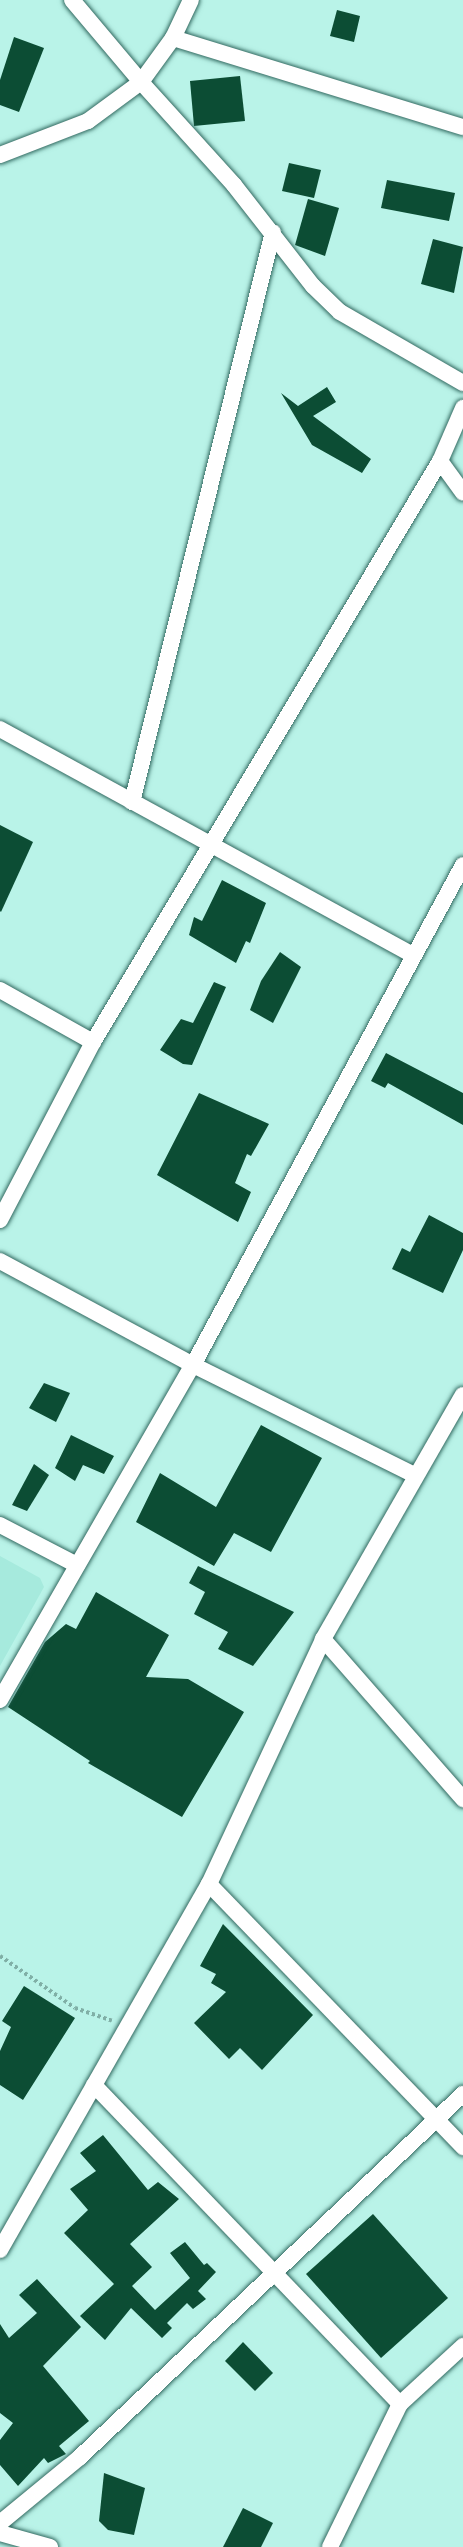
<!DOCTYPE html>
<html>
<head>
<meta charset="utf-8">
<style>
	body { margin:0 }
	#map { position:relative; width:463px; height:2547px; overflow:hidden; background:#b9f3e8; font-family:Barlow,sans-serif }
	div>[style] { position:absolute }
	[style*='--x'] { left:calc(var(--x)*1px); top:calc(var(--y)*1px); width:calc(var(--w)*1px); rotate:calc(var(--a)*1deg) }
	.built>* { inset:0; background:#a6eadd }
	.building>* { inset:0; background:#0c4d34 }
	.path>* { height:4px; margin-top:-2px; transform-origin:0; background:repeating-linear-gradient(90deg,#80afa6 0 3px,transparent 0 6px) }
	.roads { filter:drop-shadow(0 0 2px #326960) drop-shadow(0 0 2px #326960) }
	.street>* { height:16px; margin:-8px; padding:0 8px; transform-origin:8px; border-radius:8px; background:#fff }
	span { translate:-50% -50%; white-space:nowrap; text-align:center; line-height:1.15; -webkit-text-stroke:6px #fff; paint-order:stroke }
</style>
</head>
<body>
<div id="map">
	<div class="built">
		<div style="clip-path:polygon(0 1556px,40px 1578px,44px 1587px,0 1666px)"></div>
	</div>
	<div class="building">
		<div style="clip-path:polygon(337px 10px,360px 16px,354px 42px,330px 36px)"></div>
		<div style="clip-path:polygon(14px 37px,44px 48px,19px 112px,0 105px,0 80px)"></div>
		<div style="clip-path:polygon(240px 76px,245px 121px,194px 126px,190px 81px)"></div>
		<div style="clip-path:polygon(289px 163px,321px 170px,314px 198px,282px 191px)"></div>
		<div style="clip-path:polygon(387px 180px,455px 193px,449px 221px,381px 208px)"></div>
		<div style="clip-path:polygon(308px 199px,339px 208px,325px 256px,295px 245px)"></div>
		<div style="clip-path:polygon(433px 239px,463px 247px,454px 293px,421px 284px)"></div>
		<div style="clip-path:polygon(327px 387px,336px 402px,313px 416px,371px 459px,362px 473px,312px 445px,281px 393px,298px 406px)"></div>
		<div style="clip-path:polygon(0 825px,33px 842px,1px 912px,0 911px)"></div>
		<div style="clip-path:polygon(222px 880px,266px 903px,250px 943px,246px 941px,236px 963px,189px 935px,194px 917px,202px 921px)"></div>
		<div style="clip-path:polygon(280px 952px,301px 967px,273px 1023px,250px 1010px,261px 981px)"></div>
		<div style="clip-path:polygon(214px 982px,226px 987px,192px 1065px,183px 1064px,160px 1050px,181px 1019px,193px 1023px)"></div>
		<div style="clip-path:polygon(386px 1053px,463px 1093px,463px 1125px,388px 1083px,385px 1088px,371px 1081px)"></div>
		<div style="clip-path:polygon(199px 1093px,269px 1124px,251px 1156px,247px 1154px,235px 1183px,251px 1192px,238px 1222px,157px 1175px)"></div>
		<div style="clip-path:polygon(429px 1215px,463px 1233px,463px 1250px,443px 1293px,392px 1269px,402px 1248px,410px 1252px)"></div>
		<div style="clip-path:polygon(44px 1383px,70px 1393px,56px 1422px,29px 1408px)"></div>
		<div style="clip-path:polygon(261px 1425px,322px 1458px,271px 1552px,234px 1533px,214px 1566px,136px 1522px,160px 1473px,216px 1507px)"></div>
		<div style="clip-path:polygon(71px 1435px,114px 1456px,104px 1474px,83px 1465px,75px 1481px,55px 1468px)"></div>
		<div style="clip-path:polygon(34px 1464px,49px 1475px,27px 1511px,12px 1505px)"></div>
		<div style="clip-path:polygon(198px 1566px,294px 1612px,253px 1666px,218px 1649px,228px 1632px,194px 1614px,205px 1592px,189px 1583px)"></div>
		<div style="clip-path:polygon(96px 1592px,169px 1635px,146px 1677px,188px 1679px,244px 1712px,182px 1817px,88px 1763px,90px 1761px,8px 1707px,45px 1642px,66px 1624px,76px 1629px)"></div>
		<div style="clip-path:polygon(223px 1924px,313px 2015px,262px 2070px,240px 2048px,229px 2059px,194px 2023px,226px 1992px,211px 1983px,216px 1974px,200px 1966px)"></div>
		<div style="clip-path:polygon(24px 1986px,75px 2018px,23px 2100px,0 2085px,0 2051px,11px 2027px,2px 2021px)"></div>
		<div style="clip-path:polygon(103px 2135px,148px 2190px,158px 2182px,179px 2199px,130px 2244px,152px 2267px,132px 2286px,155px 2310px,190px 2278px,170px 2253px,185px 2242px,204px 2265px,207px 2263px,216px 2272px,198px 2291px,206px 2299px,193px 2309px,187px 2303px,167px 2323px,172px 2328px,162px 2338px,131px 2308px,105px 2340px,80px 2316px,114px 2284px,64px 2233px,88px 2210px,70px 2189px,96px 2171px,80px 2153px)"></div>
		<div style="clip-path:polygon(373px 2214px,448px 2298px,381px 2358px,306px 2274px)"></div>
		<div style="clip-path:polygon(37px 2279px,81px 2327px,43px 2366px,89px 2421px,59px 2446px,66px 2454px,48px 2463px,44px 2458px,18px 2486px,0 2465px,0 2440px,13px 2423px,0 2413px,0 2324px,9px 2338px,37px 2313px,19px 2295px)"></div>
		<div style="clip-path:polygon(243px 2342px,273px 2373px,255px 2391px,225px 2361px)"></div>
		<div style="clip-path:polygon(104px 2473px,145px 2488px,134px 2535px,108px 2530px,99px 2521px)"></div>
		<div style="clip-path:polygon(243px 2508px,273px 2523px,261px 2547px,223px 2547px)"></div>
	</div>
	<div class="path">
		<div style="--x:0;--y:1956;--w:91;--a:34.7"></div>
		<div style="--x:75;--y:2008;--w:39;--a:19"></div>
	</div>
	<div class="roads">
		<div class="street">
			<div style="--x:72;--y:0;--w:107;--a:49.9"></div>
			<div style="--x:141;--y:82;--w:54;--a:-54"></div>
			<div style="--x:173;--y:38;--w:42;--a:-64.7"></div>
			<div style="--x:173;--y:38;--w:303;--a:17.1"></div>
			<div style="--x:0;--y:155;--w:94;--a:-21.1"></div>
			<div style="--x:88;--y:121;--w:66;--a:-36.3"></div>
			<div style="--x:141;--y:82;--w:139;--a:47.9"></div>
			<div style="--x:234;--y:185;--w:128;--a:52"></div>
			<div style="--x:313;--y:286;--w:37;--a:44"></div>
			<div style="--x:340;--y:312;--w:142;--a:30"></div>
			<div style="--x:440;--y:461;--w:39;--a:54"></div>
			<div style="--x:0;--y:729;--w:470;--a:28.7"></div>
			<div style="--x:132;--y:802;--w:587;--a:-76.11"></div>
			<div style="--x:0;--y:990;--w:107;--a:29.2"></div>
			<div style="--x:0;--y:1220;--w:201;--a:-62.4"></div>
			<div style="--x:93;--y:1042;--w:677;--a:-59.15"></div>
			<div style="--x:440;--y:461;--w:58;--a:-66.5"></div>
			<div style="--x:0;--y:1261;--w:219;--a:28.3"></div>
			<div style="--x:193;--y:1365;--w:248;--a:26.4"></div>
			<div style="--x:0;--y:1525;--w:87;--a:27.5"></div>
			<div style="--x:323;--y:1639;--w:213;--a:48.8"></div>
			<div style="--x:0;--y:1700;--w:387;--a:-60.1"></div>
			<div style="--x:193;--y:1365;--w:568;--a:-61.63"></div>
			<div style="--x:209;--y:1884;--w:366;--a:46"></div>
			<div style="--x:94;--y:2085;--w:442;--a:46.2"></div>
			<div style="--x:400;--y:2404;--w:159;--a:116.1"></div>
			<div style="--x:0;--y:2250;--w:421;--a:-60.3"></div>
			<div style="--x:209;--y:1884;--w:270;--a:-65"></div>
			<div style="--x:323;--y:1639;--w:281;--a:-60.2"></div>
			<div style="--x:400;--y:2404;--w:86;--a:-42.6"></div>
			<div style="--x:0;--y:2523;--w:104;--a:-39.5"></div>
			<div style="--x:80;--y:2457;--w:528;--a:-43.46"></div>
			<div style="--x:0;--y:2533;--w:52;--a:15.6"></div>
		</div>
	</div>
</div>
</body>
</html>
